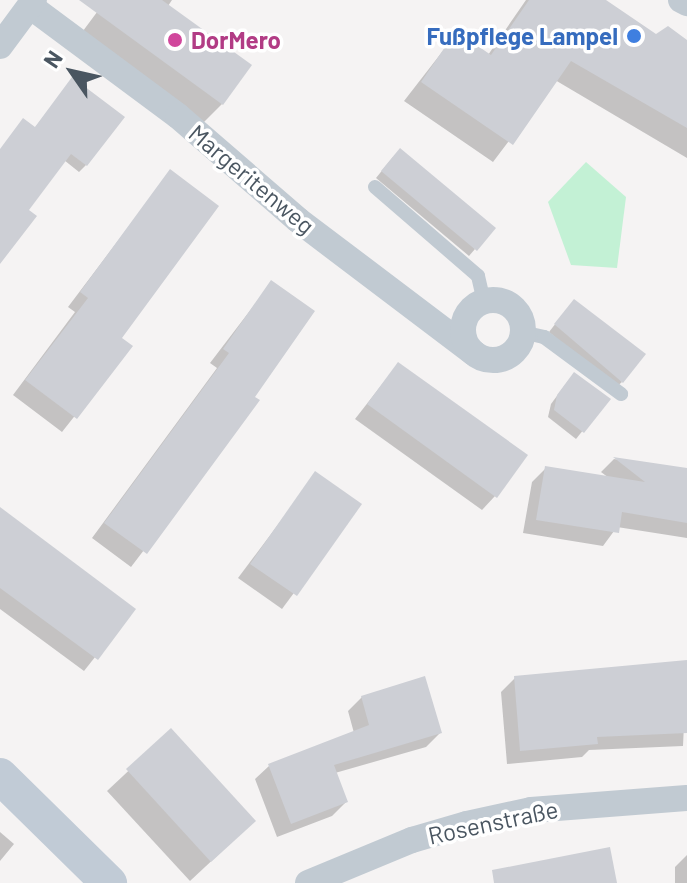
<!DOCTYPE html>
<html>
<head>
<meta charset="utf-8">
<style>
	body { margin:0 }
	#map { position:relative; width:687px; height:883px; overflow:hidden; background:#f5f3f3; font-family:Barlow,sans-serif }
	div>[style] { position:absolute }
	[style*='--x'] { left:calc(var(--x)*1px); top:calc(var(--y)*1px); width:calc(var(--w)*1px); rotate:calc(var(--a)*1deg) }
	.green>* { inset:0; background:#c3f1d5 }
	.shadow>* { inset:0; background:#0003 }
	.building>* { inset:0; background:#cdcfd5 }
	.lane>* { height:14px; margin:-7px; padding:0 7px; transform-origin:7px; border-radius:7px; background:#c1cad2 }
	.street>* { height:26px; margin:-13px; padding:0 13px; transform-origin:13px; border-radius:13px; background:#c1cad2 }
	.street>.ring { margin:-13px; padding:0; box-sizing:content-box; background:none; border:26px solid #c1cad2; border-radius:50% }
	.secondary>* { height:36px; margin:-18px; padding:0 18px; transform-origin:18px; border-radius:18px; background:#c1cbd6 }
	.dots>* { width:22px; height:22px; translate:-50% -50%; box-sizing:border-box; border:4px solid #fff; border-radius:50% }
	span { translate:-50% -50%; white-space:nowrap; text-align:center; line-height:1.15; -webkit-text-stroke:7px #fff; paint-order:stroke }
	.shop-label { font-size:24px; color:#366cbe; font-weight:700 }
	.right { translate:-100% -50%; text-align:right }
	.hotel-label { font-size:24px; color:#b23c85; font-weight:700 }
	.left { translate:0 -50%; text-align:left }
	.street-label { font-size:24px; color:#4a5661 }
	.north { position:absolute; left:32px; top:32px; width:80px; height:80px; -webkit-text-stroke:6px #fff; paint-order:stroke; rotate:304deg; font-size:22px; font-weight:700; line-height:32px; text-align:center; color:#4a5661 }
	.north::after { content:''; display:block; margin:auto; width:28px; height:36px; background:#4a5661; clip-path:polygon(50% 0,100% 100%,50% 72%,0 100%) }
</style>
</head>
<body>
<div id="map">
	<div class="green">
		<div style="clip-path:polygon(586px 162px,626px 197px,617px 268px,571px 265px,548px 202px)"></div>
	</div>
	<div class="shadow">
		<div style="clip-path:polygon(106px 0,172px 0,168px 6px,222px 104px,202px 124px,80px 35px)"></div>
		<div style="clip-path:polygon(526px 0,603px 0,687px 58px,687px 158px,555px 80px,493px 162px,404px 101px,456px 34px,488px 55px)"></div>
		<div style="clip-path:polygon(66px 87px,86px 165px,79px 172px,64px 160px,26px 210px,0 262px,0 151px,34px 129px)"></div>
		<div style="clip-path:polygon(393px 157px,475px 249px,469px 256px,376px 178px)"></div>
		<div style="clip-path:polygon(170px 172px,120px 338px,130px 346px,62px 432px,13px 395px,75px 312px,68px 307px)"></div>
		<div style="clip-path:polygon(271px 283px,253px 397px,258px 401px,131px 567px,92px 538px,217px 368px,210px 363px)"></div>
		<div style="clip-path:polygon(567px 309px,622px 382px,615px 388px,549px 332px)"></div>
		<div style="clip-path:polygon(398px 364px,495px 496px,482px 510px,355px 419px)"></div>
		<div style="clip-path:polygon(568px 381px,608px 399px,576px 439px,548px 417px,551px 404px)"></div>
		<div style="clip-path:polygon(614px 459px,687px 470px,687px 538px,617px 527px,603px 546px,523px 533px,532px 482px,546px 468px,609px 478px,601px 472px)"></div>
		<div style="clip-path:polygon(316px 474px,359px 505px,282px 609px,238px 578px)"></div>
		<div style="clip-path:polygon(0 509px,133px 609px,84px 671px,0 609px)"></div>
		<div style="clip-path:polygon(687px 661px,683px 746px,589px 750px,582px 757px,507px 764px,501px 692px,515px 678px)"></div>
		<div style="clip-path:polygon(362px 697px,440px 733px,426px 747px,335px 773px,346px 802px,332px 816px,277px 837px,255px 779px,269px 766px,354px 733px,348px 711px)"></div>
		<div style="clip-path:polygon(171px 731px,234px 840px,190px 881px,107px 791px)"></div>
		<div style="clip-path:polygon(0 832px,14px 844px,0 861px)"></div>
		<div style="clip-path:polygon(687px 855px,687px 883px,675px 883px,675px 867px)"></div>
	</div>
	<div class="building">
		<div style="clip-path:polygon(79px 0,162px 0,252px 65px,223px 105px)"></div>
		<div style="clip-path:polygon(529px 0,606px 0,656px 34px,668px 26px,687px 40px,687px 128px,571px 61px,513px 145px,421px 82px,456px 31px,491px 55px)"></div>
		<div style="clip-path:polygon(72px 77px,125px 117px,87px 166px,71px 154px,29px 210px,37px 216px,0 264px,0 149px,23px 118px,35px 127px)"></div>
		<div style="clip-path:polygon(400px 148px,496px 228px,477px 251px,381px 171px)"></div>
		<div style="clip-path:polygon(170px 169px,219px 206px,122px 338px,133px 346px,77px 419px,25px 380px,88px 298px,80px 292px)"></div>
		<div style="clip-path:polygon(271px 280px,315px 311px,255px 397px,260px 400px,147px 554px,104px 523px,229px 353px,223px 349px)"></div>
		<div style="clip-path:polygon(574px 299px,646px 354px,623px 383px,554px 324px)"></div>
		<div style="clip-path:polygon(398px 362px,528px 455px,497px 498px,367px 404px)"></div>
		<div style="clip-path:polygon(574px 372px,611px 399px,584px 433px,554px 410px,557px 395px)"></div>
		<div style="clip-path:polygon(613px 457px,687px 468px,687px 523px,622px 512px,619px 533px,536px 520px,545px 466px,645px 482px)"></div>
		<div style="clip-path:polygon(315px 471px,362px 504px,297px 596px,250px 564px)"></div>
		<div style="clip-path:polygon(0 507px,136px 609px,98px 660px,0 588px)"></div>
		<div style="clip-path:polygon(687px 660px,687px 733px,597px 737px,598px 744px,520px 751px,514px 676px)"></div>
		<div style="clip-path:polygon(425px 676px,442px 733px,334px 765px,348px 802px,291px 824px,268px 764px,369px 725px,361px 696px)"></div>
		<div style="clip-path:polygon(171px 728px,256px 821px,211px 862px,126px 769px)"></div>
		<div style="clip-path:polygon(610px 847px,617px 883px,494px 883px,492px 870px)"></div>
	</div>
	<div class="lane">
		<div style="--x:375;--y:187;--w:136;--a:40.8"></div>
		<div style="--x:478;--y:276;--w:27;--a:77"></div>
		<div style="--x:522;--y:332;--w:23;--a:13"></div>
		<div style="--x:544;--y:337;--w:96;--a:36.5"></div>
	</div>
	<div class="street">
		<div style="--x:681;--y:0;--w:7;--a:27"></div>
		<div style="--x:30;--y:6;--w:184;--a:36.6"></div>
		<div style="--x:178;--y:116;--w:159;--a:40.9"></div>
		<div style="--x:298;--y:220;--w:221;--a:37.1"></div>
		<div style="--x:0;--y:46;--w:57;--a:-53.5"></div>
		<div class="ring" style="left:463px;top:300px;width:34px;height:34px"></div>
		<div style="--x:308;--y:883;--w:113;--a:-22.5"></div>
		<div style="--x:412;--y:840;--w:57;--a:-16.2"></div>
		<div style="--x:467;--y:824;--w:66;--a:-12.3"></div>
		<div style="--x:531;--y:810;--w:156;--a:-4.4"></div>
	</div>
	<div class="secondary">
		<div style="--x:0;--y:776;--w:153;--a:44.5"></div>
	</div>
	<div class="dots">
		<div style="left:634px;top:36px;background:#3f7fe0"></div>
		<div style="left:175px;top:40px;background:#d1479c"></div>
	</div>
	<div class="shop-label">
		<span class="right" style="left:618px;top:36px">Fußpflege Lampel</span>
	</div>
	<div class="hotel-label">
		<span class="left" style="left:191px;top:40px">DorMero</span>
	</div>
	<div class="street-label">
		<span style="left:252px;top:179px;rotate:40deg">Margeritenweg</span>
		<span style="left:493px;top:822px;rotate:-12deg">Rosenstraße</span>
	</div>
	<div class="north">N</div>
</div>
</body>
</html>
